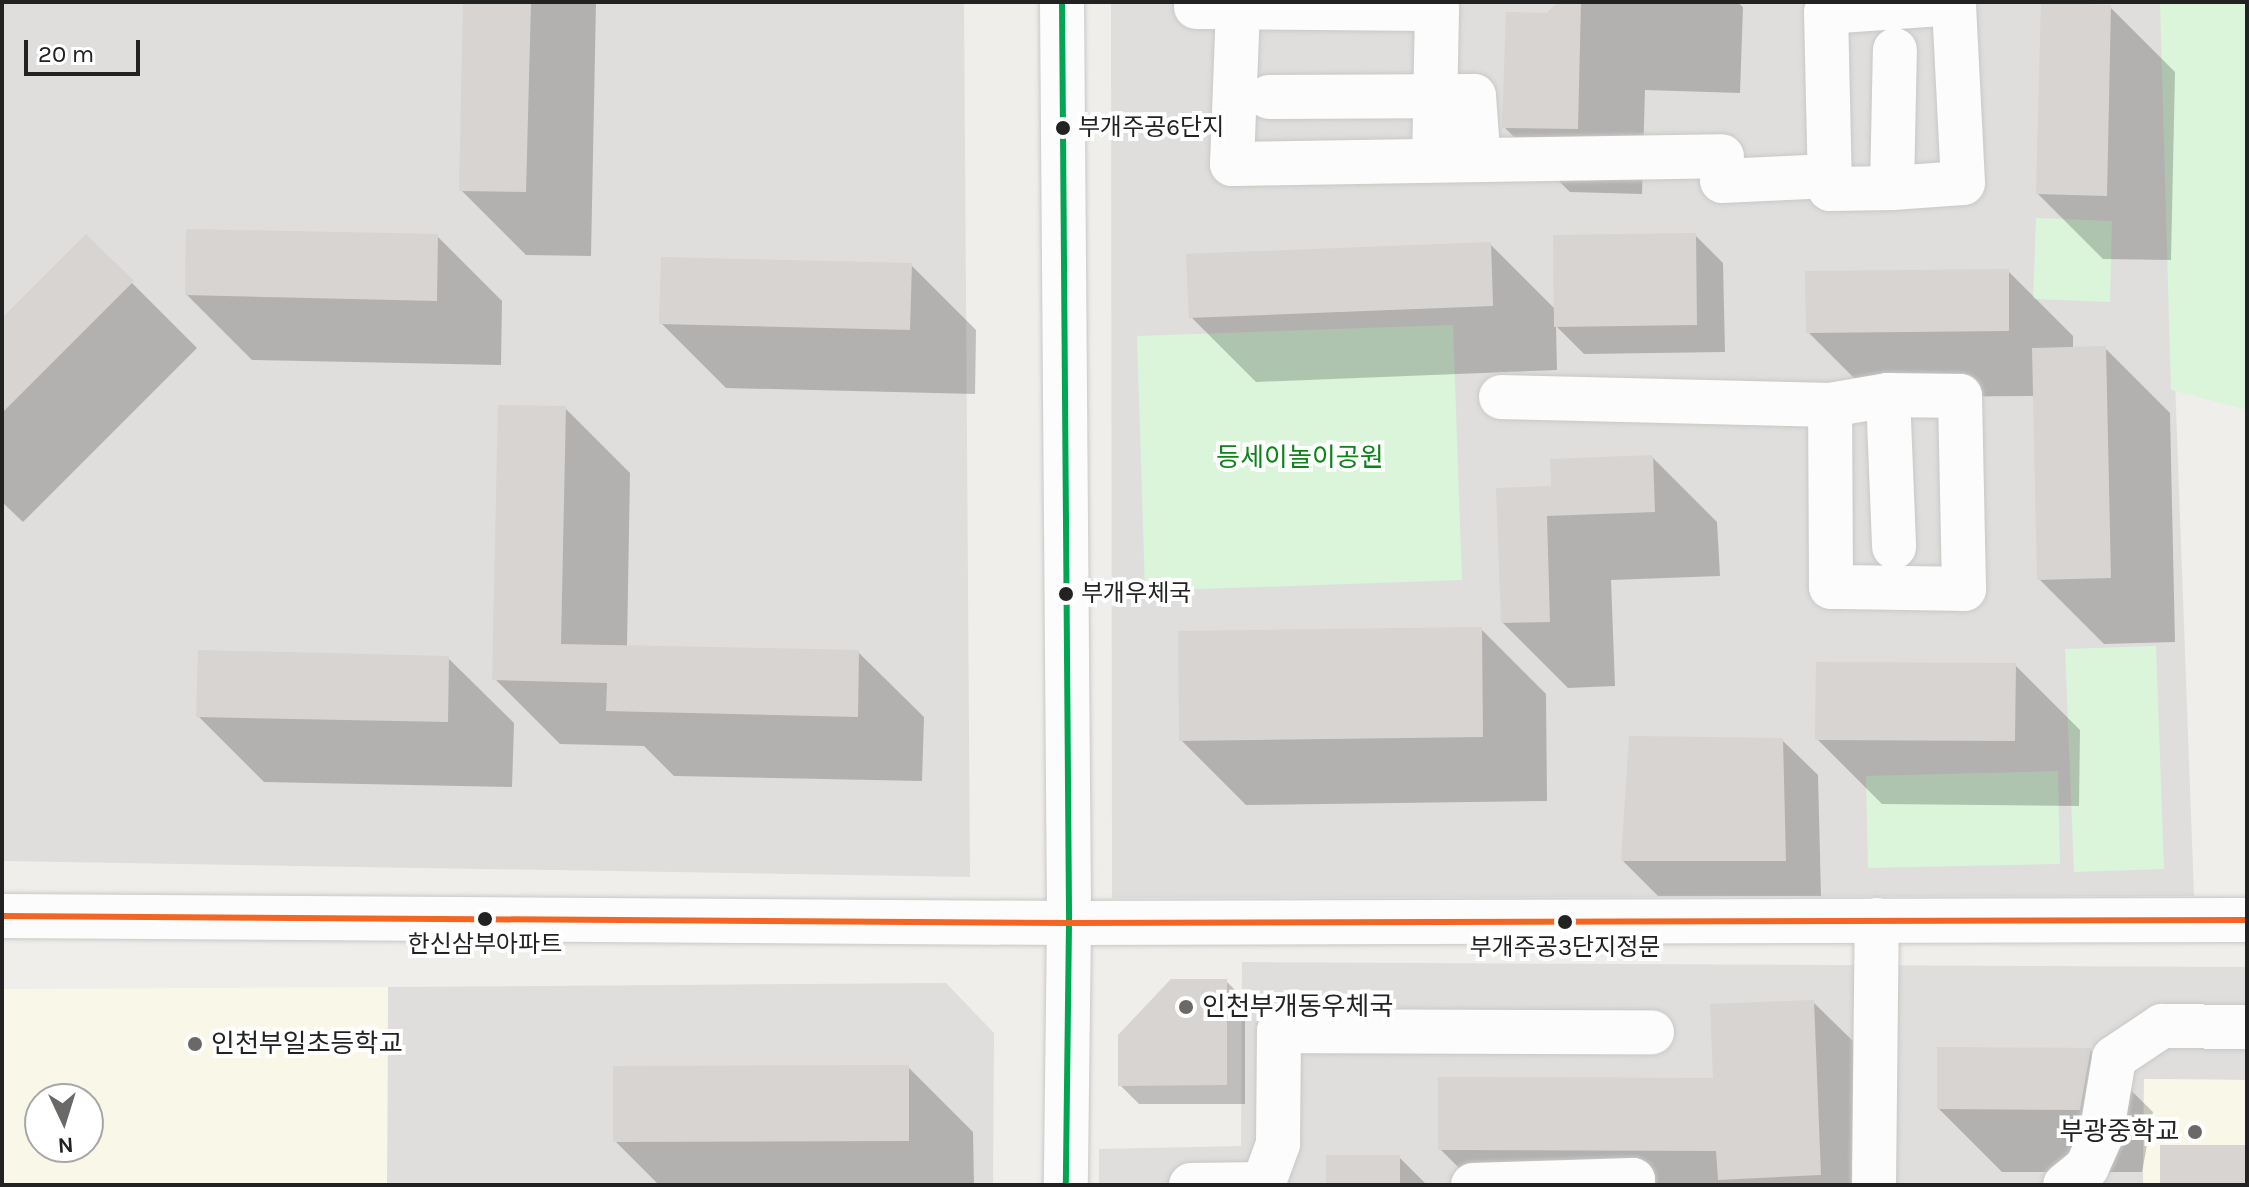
<!DOCTYPE html>
<html>
<head>
<meta charset="utf-8">
<style>
	body { margin:0 }
	#map { position:relative; width:2249px; height:1187px; overflow:hidden; background:#f0eeeb; font-family:Karla,"Noto Sans KR",sans-serif }
	div>[style] { position:absolute }
	[style*='--x'] { left:calc(var(--x)*1px); top:calc(var(--y)*1px); width:calc(var(--w)*1px); rotate:calc(var(--a)*1deg) }
	.residential>* { inset:0; background:#dfdedc }
	.education>* { inset:0; background:#f8f7e8 }
	.park>* { inset:0; background:#daf5da }
	.shadow>* { inset:0; background:#0003 }
	.building>* { inset:0; background:#d7d4d2 }
	.roads { filter:drop-shadow(0 0 2px #c9c8c7) drop-shadow(0 0 2px #c9c8c7) }
	.minor>* { height:44px; margin:-22px; padding:0 22px; transform-origin:22px; border-radius:22px; background:#fdfcfc }
	.bus-1>* { height:6px; margin:-3px; padding:0 3px; transform-origin:3px; border-radius:3px; background:#00a651 }
	.bus-2>* { height:6px; margin:-3px; padding:0 3px; transform-origin:3px; border-radius:3px; background:#f26522 }
	.dots>* { width:22px; height:22px; translate:-50% -50%; box-sizing:border-box; border:4px solid #fff; border-radius:50% }
	span { translate:-50% -50%; white-space:nowrap; text-align:center; line-height:1.15; -webkit-text-stroke:8px #fff; paint-order:stroke }
	.bus-label { font-size:24px; color:#222 }
	.left { translate:0 -50%; text-align:left }
	.park-label { font-size:26px; color:#0c8416 }
	.poi-label { font-size:26px; color:#222 }
	.right { translate:-100% -50%; text-align:right }
	.frame { position:absolute; inset:0; border:4px solid #222; pointer-events:none }
	.north { position:absolute; left:24px; top:1083px; width:80px; height:80px; box-sizing:border-box; background:#fff; border:2px solid #a7a7a7; border-radius:50%; rotate:176deg; font-size:22px; font-weight:700; line-height:32px; text-align:center; color:#222 }
	.north::after { content:''; display:block; margin:auto; width:28px; height:36px; background:#6a6968; clip-path:polygon(50% 0,100% 100%,50% 72%,0 100%) }
	.scale { position:absolute; left:24px; top:40px; width:116px; height:36px; box-sizing:border-box; border:4px solid #222; border-top:0; padding-left:10px; font-size:24px; line-height:28px; white-space:nowrap; color:#222; -webkit-text-stroke:6px #fff; paint-order:stroke }
</style>
</head>
<body>
<div id="map">
	<div class="residential">
		<div style="clip-path:polygon(2px 2px,964px 2px,970px 877px,2px 861px)"></div>
		<div style="clip-path:polygon(1111px 2px,2161px 2px,2194px 896px,1112px 898px)"></div>
		<div style="clip-path:polygon(1242px 962px,2247px 967px,2247px 1080px,2144px 1079px,2143px 1185px,1099px 1185px,1099px 1149px,1241px 1146px)"></div>
		<div style="clip-path:polygon(946px 983px,994px 1033px,993px 1185px,387px 1185px,388px 987px)"></div>
	</div>
	<div class="education">
		<div style="clip-path:polygon(evenodd,388px 987px,387px 1185px,2px 1185px,2px 989px,388px 987px,40px 1099px,88px 1099px,88px 1147px,40px 1147px,40px 1099px)"></div>
		<div style="clip-path:polygon(2144px 1079px,2247px 1080px,2247px 1185px,2143px 1185px)"></div>
	</div>
	<div class="park">
		<div style="clip-path:polygon(2160px 2px,2247px 2px,2247px 410px,2171px 390px)"></div>
		<div style="clip-path:polygon(2036px 218px,2112px 221px,2110px 302px,2033px 299px)"></div>
		<div style="clip-path:polygon(1453px 325px,1462px 580px,1145px 591px,1137px 336px)"></div>
		<div style="clip-path:polygon(2156px 646px,2164px 869px,2074px 872px,2065px 649px)"></div>
		<div style="clip-path:polygon(2058px 771px,2060px 864px,1868px 868px,1866px 776px)"></div>
	</div>
	<div class="shadow">
		<div style="clip-path:polygon(465px 2px,596px 2px,591px 256px,526px 255px,461px 190px)"></div>
		<div style="clip-path:polygon(1559px 2px,1737px 2px,1743px 7px,1740px 93px,1645px 90px,1642px 194px,1570px 192px,1504px 127px,1548px 15px)"></div>
		<div style="clip-path:polygon(2110px 7px,2175px 72px,2171px 260px,2103px 259px,2038px 194px)"></div>
		<div style="clip-path:polygon(1695px 235px,1723px 263px,1725px 352px,1584px 354px,1556px 326px,1557px 370px,1256px 382px,1191px 317px,1490px 244px,1556px 310px)"></div>
		<div style="clip-path:polygon(437px 236px,502px 301px,501px 365px,252px 360px,187px 295px)"></div>
		<div style="clip-path:polygon(86px 237px,197px 348px,23px 522px,2px 502px,2px 321px)"></div>
		<div style="clip-path:polygon(911px 265px,976px 330px,975px 394px,726px 388px,661px 323px)"></div>
		<div style="clip-path:polygon(2008px 271px,2073px 336px,2073px 349px,2105px 348px,2170px 413px,2175px 642px,2104px 644px,2039px 579px,2035px 396px,1873px 397px,1808px 332px)"></div>
		<div style="clip-path:polygon(565px 408px,630px 473px,627px 647px,858px 652px,924px 717px,922px 781px,674px 776px,644px 746px,560px 744px,495px 679px)"></div>
		<div style="clip-path:polygon(1652px 457px,1717px 522px,1720px 576px,1611px 580px,1615px 686px,1568px 688px,1503px 623px,1553px 488px)"></div>
		<div style="clip-path:polygon(1481px 629px,1546px 694px,1547px 801px,1246px 805px,1181px 740px)"></div>
		<div style="clip-path:polygon(448px 658px,514px 723px,512px 787px,264px 782px,198px 716px)"></div>
		<div style="clip-path:polygon(2015px 665px,2080px 730px,2079px 806px,1882px 804px,1817px 739px)"></div>
		<div style="clip-path:polygon(1782px 740px,1818px 775px,1821px 896px,1658px 896px,1623px 861px)"></div>
		<div style="clip-path:polygon(1226px 981px,1245px 1000px,1245px 1104px,1139px 1104px,1120px 1085px)"></div>
		<div style="clip-path:polygon(1813px 1002px,1854px 1042px,1860px 1185px,1476px 1185px,1440px 1149px,1715px 1080px)"></div>
		<div style="clip-path:polygon(2090px 1050px,2153px 1112px,2142px 1172px,2002px 1172px,1939px 1109px)"></div>
		<div style="clip-path:polygon(908px 1067px,973px 1132px,974px 1185px,659px 1185px,615px 1141px)"></div>
		<div style="clip-path:polygon(1399px 1157px,1427px 1185px,1328px 1185px)"></div>
	</div>
	<div class="building">
		<div style="clip-path:polygon(463px 2px,531px 2px,526px 192px,459px 191px)"></div>
		<div style="clip-path:polygon(1557px 2px,1581px 2px,1578px 129px,1502px 128px,1506px 12px,1547px 13px)"></div>
		<div style="clip-path:polygon(2041px 3px,2111px 5px,2107px 196px,2036px 194px)"></div>
		<div style="clip-path:polygon(186px 229px,438px 234px,437px 301px,185px 295px)"></div>
		<div style="clip-path:polygon(1696px 233px,1697px 325px,1554px 327px,1553px 235px)"></div>
		<div style="clip-path:polygon(86px 234px,134px 281px,2px 413px,2px 318px)"></div>
		<div style="clip-path:polygon(1491px 242px,1493px 306px,1189px 318px,1186px 254px)"></div>
		<div style="clip-path:polygon(661px 257px,912px 263px,910px 330px,659px 324px)"></div>
		<div style="clip-path:polygon(2009px 269px,2009px 331px,1806px 333px,1805px 271px)"></div>
		<div style="clip-path:polygon(2106px 346px,2111px 578px,2037px 580px,2032px 348px)"></div>
		<div style="clip-path:polygon(498px 405px,566px 406px,561px 644px,859px 650px,858px 717px,606px 711px,607px 683px,492px 680px)"></div>
		<div style="clip-path:polygon(1653px 455px,1655px 512px,1547px 516px,1550px 622px,1501px 623px,1496px 488px,1551px 486px,1550px 459px)"></div>
		<div style="clip-path:polygon(1482px 627px,1483px 737px,1179px 741px,1178px 631px)"></div>
		<div style="clip-path:polygon(198px 650px,449px 656px,448px 722px,196px 717px)"></div>
		<div style="clip-path:polygon(1816px 662px,2016px 663px,2015px 741px,1815px 740px)"></div>
		<div style="clip-path:polygon(1629px 736px,1783px 738px,1786px 861px,1621px 861px)"></div>
		<div style="clip-path:polygon(1171px 979px,1227px 979px,1227px 1085px,1118px 1086px,1118px 1035px)"></div>
		<div style="clip-path:polygon(1814px 1000px,1821px 1175px,1718px 1180px,1716px 1151px,1438px 1150px,1438px 1077px,1713px 1078px,1710px 1004px)"></div>
		<div style="clip-path:polygon(1937px 1047px,2091px 1048px,2080px 1110px,1937px 1109px)"></div>
		<div style="clip-path:polygon(909px 1065px,909px 1141px,613px 1142px,613px 1066px)"></div>
		<div style="clip-path:polygon(2160px 1145px,2247px 1145px,2247px 1185px,2160px 1185px)"></div>
		<div style="clip-path:polygon(1326px 1155px,1400px 1155px,1400px 1185px,1326px 1185px)"></div>
	</div>
	<div class="roads">
		<div class="minor">
			<div style="--x:1062;--y:2;--w:921;--a:89.56"></div>
			<div style="--x:1069;--y:923;--w:262;--a:90.7"></div>
			<div style="--x:1196;--y:7;--w:241;--a:0.5"></div>
			<div style="--x:1437;--y:9;--w:151;--a:91.1"></div>
			<div style="--x:1238;--y:8;--w:156;--a:92.2"></div>
			<div style="--x:1232;--y:164;--w:490;--a:-0.9"></div>
			<div style="--x:1269;--y:97;--w:205;--a:-0.3"></div>
			<div style="--x:1474;--y:96;--w:41;--a:85.8"></div>
			<div style="--x:1722;--y:181;--w:108;--a:-2.7"></div>
			<div style="--x:1892;--y:188;--w:71;--a:-4"></div>
			<div style="--x:1963;--y:183;--w:180;--a:-92.9"></div>
			<div style="--x:1954;--y:3;--w:128;--a:176"></div>
			<div style="--x:1826;--y:12;--w:177;--a:88.7"></div>
			<div style="--x:1830;--y:189;--w:62;--a:-0.9"></div>
			<div style="--x:1892;--y:188;--w:138;--a:-88.8"></div>
			<div style="--x:1888;--y:395;--w:72;--a:0.8"></div>
			<div style="--x:1960;--y:396;--w:193;--a:88.8"></div>
			<div style="--x:1964;--y:589;--w:133;--a:-179.1"></div>
			<div style="--x:1831;--y:587;--w:182;--a:-90.3"></div>
			<div style="--x:1830;--y:405;--w:59;--a:-9.8"></div>
			<div style="--x:1888;--y:395;--w:152;--a:87.7"></div>
			<div style="--x:1501;--y:397;--w:329;--a:1.4"></div>
			<div style="--x:2;--y:916;--w:1067;--a:0.38"></div>
			<div style="--x:1069;--y:923;--w:1178;--a:-0.15"></div>
			<div style="--x:1191;--y:1185;--w:72;--a:-0.8"></div>
			<div style="--x:1263;--y:1185;--w:44;--a:-69.9"></div>
			<div style="--x:1278;--y:1144;--w:113;--a:-89.5"></div>
			<div style="--x:1279;--y:1031;--w:373;--a:0.2"></div>
			<div style="--x:1473;--y:1185;--w:160;--a:-1.8"></div>
			<div style="--x:1633;--y:1180;--w:5;--a:90"></div>
			<div style="--x:1874;--y:1185;--w:265;--a:-89.4"></div>
			<div style="--x:2065;--y:1185;--w:28;--a:-39"></div>
			<div style="--x:2087;--y:1167;--w:34;--a:-66"></div>
			<div style="--x:2101;--y:1136;--w:79;--a:-80.5"></div>
			<div style="--x:2114;--y:1058;--w:58;--a:-33.7"></div>
			<div style="--x:2162;--y:1026;--w:85;--a:0.7"></div>
		</div>
	</div>
	<div class="bus-1">
		<div style="--x:1062;--y:2;--w:921;--a:89.56"></div>
		<div style="--x:1069;--y:923;--w:262;--a:90.7"></div>
	</div>
	<div class="bus-2">
		<div style="--x:2;--y:916;--w:1067;--a:0.38"></div>
		<div style="--x:1069;--y:923;--w:1178;--a:-0.15"></div>
	</div>
	<div class="dots">
		<div style="left:1063px;top:128px;background:#222"></div>
		<div style="left:1066px;top:594px;background:#222"></div>
		<div style="left:485px;top:919px;background:#222"></div>
		<div style="left:1565px;top:922px;background:#222"></div>
		<div style="left:1186px;top:1007px;background:#6a6968"></div>
		<div style="left:195px;top:1044px;background:#6a6968"></div>
		<div style="left:2195px;top:1132px;background:#6a6968"></div>
	</div>
	<div class="bus-label">
		<span class="left" style="left:1078px;top:128px">부개주공6단지</span>
		<span class="left" style="left:1081px;top:594px">부개우체국</span>
		<span style="left:485px;top:945px">한신삼부아파트</span>
		<span style="left:1565px;top:948px">부개주공3단지정문</span>
	</div>
	<div class="park-label">
		<span style="left:1300px;top:458px">등세이놀이공원</span>
	</div>
	<div class="poi-label">
		<span class="left" style="left:1202px;top:1007px">인천부개동우체국</span>
		<span class="left" style="left:211px;top:1044px">인천부일초등학교</span>
		<span class="right" style="left:2179px;top:1132px">부광중학교</span>
	</div>
	<div class="frame"></div>
	<div class="north">N</div>
	<div class="scale">20 m</div>
</div>
</body>
</html>
